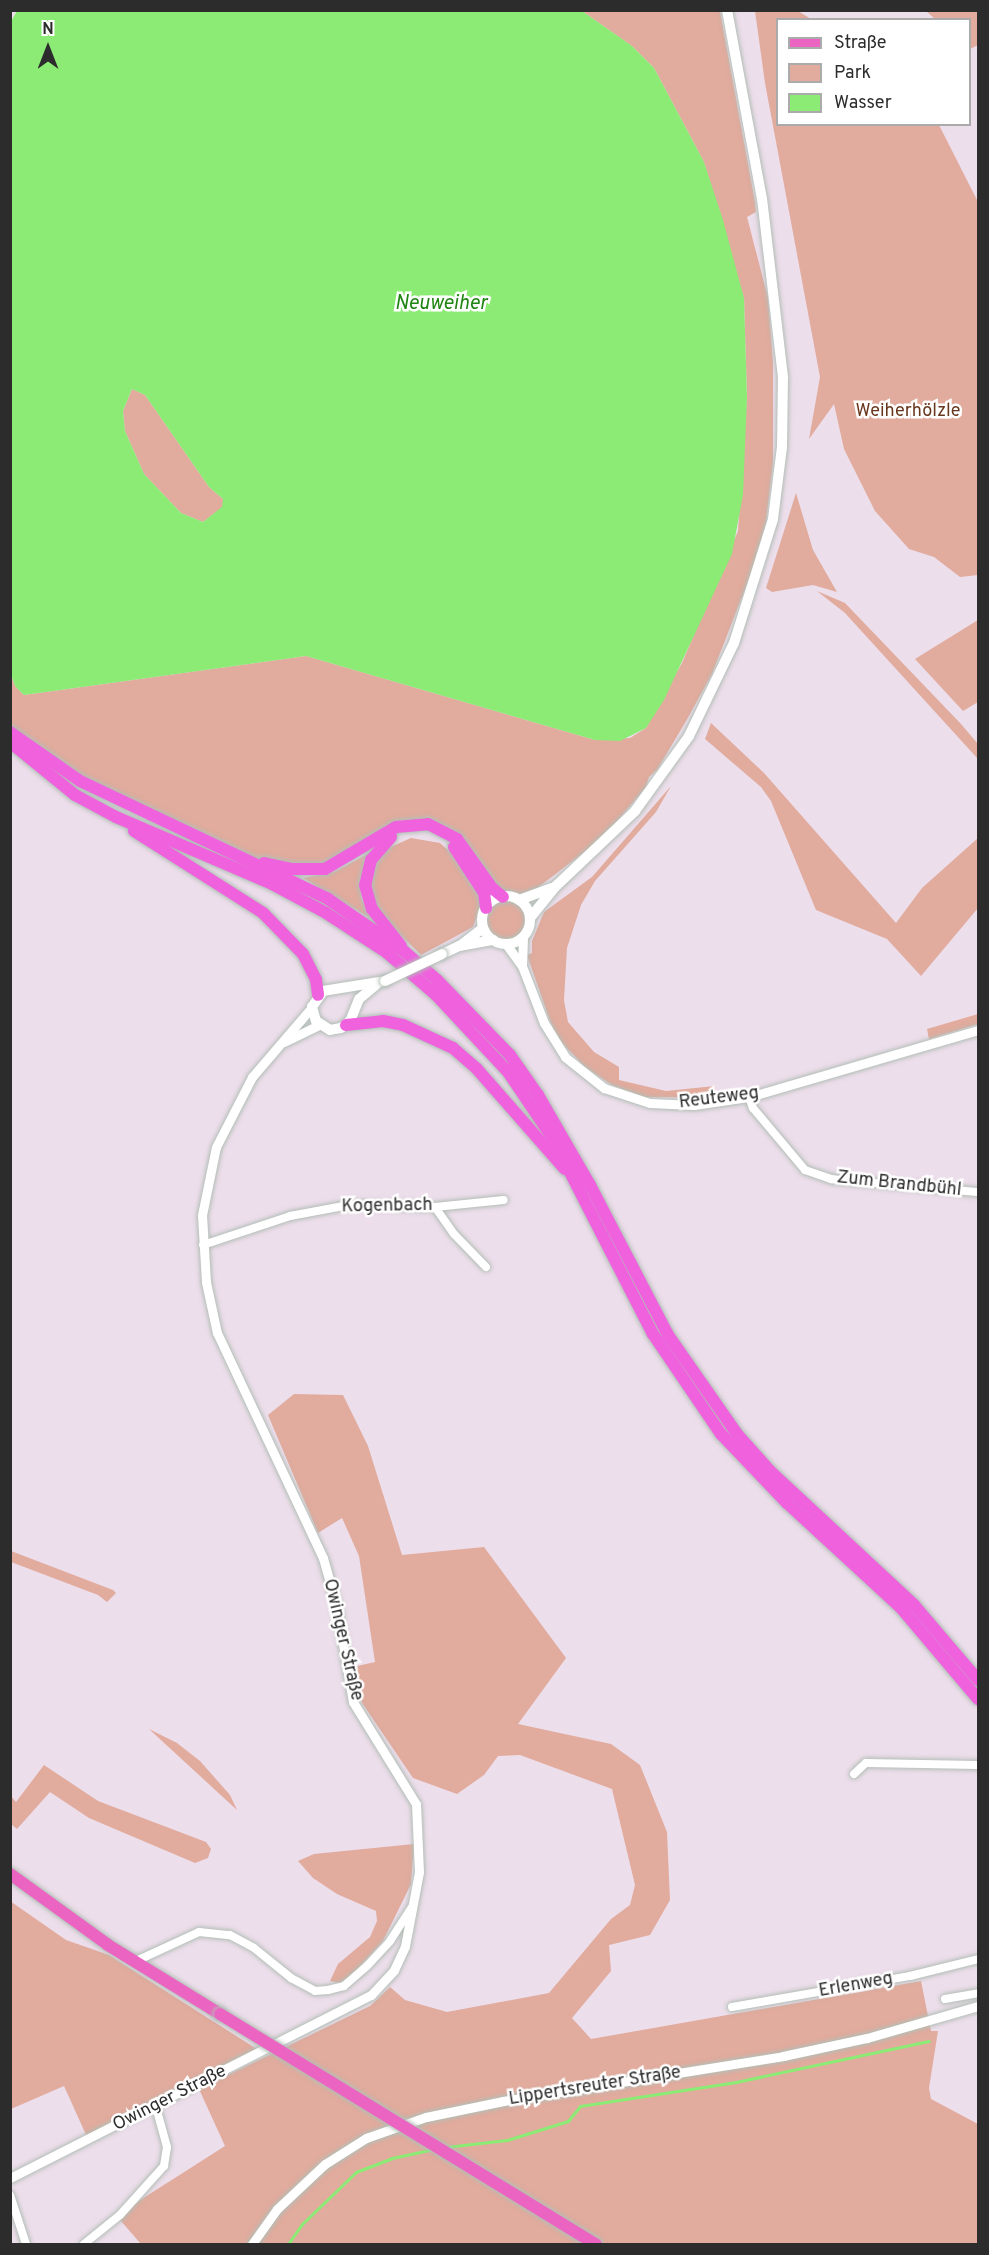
<!DOCTYPE html>
<html>
<head>
<meta charset="utf-8">
<style>
	body { margin:0 }
	#map { position:relative; width:989px; height:2255px; overflow:hidden; background:#eddeeb; font-family:Overpass,sans-serif }
	div>[style] { position:absolute }
	[style*='--x'] { left:calc(var(--x)*1px); top:calc(var(--y)*1px); width:calc(var(--w)*1px); rotate:calc(var(--a)*1deg) }
	.green>* { inset:0; background:#e1ab9d }
	.water>* { inset:0; background:#8ceb75 }
	.stream>* { height:3px; margin:-1.5px; padding:0 1.5px; transform-origin:1.5px; border-radius:1.5px; background:#8ceb75 }
	.roads { filter:drop-shadow(0 0 2px #b2beb6) drop-shadow(0 0 2px #b2beb6) }
	.minor>* { height:8px; margin:-4px; padding:0 4px; transform-origin:4px; border-radius:4px; background:#fff }
	.tertiary>* { height:9px; margin:-4.5px; padding:0 4.5px; transform-origin:4.5px; border-radius:4.5px; background:#fff }
	.secondary>* { height:10px; margin:-5px; padding:0 5px; transform-origin:5px; border-radius:5px; background:#fff }
	.secondary>.ring { margin:-5px; padding:0; box-sizing:content-box; background:none; border:10px solid #fff; border-radius:50% }
	.primary>* { height:12px; margin:-6px; padding:0 6px; transform-origin:6px; border-radius:6px; background:#ec64c2 }
	.trunk>* { height:12px; margin:-6px; padding:0 6px; transform-origin:6px; border-radius:6px; background:#f061de }
	.bridges { filter:drop-shadow(0 0 2px #b2beb6) drop-shadow(0 0 2px #b2beb6) }
	.secondary-bridge>* { height:10px; margin:-5px; padding:0 5px; transform-origin:5px; border-radius:5px; background:#fff }
	.primary-bridge>* { height:12px; margin:-6px; padding:0 6px; transform-origin:6px; border-radius:6px; background:#ec64c2 }
	span { translate:-50% -50%; white-space:nowrap; text-align:center; line-height:1.15; -webkit-text-stroke:5px #fff; paint-order:stroke }
	.park-label { font-size:18px; color:#67361d }
	.street-label { font-size:18px; color:#2c2c2c }
	.water-label { font-size:20px; color:#1f8512; font-style:italic }
	.frame { position:absolute; inset:0; border:12px solid #2c2c2c; pointer-events:none }
	.legend { position:absolute; left:776px; top:18px; width:195px; height:108px; box-sizing:border-box; background:#fff; border:2px solid #ababab; margin:0; padding:8px 10px; list-style:none; font-size:18px; color:#2c2c2c }
	.legend li { display:flex; align-items:center; gap:12px; height:30px }
	.legend b { width:30px; border:2px solid #ababab }
	.north { position:absolute; left:18px; top:18px; width:60px; height:60px; -webkit-text-stroke:4px #fff; paint-order:stroke; rotate:0deg; font-size:16px; font-weight:700; line-height:24px; text-align:center; color:#2c2c2c }
	.north::after { content:''; display:block; margin:auto; width:21px; height:27px; background:#2c2c2c; clip-path:polygon(50% 0,100% 100%,50% 72%,0 100%) }
</style>
</head>
<body>
<div id="map">
	<div class="green">
		<div style="clip-path:polygon(582px 11px,720px 11px,755px 202px,756px 212px,747px 217px,768px 298px,773px 362px,773px 464px,766px 522px,751px 574px,712px 674px,689px 716px,657px 770px,649px 777px,646px 787px,624px 813px,600px 840px,532px 892px,523px 904px,530px 923px,526px 933px,506px 944px,493px 940px,485px 931px,483px 913px,496px 899px,465px 848px,417px 823px,325px 869px,253px 862px,80px 781px,11px 732px,10px 672px,15px 686px,24px 695px,306px 656px,595px 740px,630px 738px,646px 728px,682px 663px,738px 531px,747px 397px,744px 298px,704px 162px,654px 68px,632px 46px)"></div>
		<div style="clip-path:polygon(755px 11px,798px 11px,811px 19px,778px 20px,778px 124px,939px 125px,978px 202px,978px 575px,960px 577px,934px 557px,909px 549px,875px 511px,844px 449px,834px 404px,809px 439px,820px 377px,765px 83px)"></div>
		<div style="clip-path:polygon(926px 11px,978px 11px,978px 45px,970px 49px,970px 20px,935px 19px)"></div>
		<div style="clip-path:polygon(132px 389px,145px 395px,209px 487px,223px 499px,223px 507px,203px 522px,181px 513px,144px 474px,125px 431px,123px 411px)"></div>
		<div style="clip-path:polygon(796px 493px,813px 550px,837px 592px,813px 585px,772px 592px,766px 588px)"></div>
		<div style="clip-path:polygon(817px 591px,845px 603px,961px 724px,978px 744px,978px 759px,845px 613px)"></div>
		<div style="clip-path:polygon(978px 620px,978px 702px,963px 711px,915px 659px)"></div>
		<div style="clip-path:polygon(711px 723px,764px 773px,896px 923px,922px 888px,978px 838px,978px 908px,921px 976px,887px 939px,816px 910px,771px 801px,761px 787px,705px 739px)"></div>
		<div style="clip-path:polygon(671px 786px,656px 812px,595px 881px,581px 905px,567px 948px,564px 1000px,568px 1022px,594px 1052px,619px 1067px,619px 1080px,666px 1091px,715px 1086px,716px 1098px,645px 1097px,612px 1085px,585px 1067px,560px 1041px,550px 1021px,527px 955px,532px 953px,532px 941px,544px 912px,592px 877px)"></div>
		<div style="clip-path:polygon(411px 838px,440px 843px,458px 859px,480px 897px,481px 905px,473px 927px,421px 955px,387px 922px,376px 906px,371px 884px,378px 859px,386px 849px)"></div>
		<div style="clip-path:polygon(371px 852px,360px 879px,361px 897px,370px 918px,303px 878px,334px 872px)"></div>
		<div style="clip-path:polygon(978px 1014px,978px 1024px,929px 1039px,927px 1029px)"></div>
		<div style="clip-path:polygon(294px 1394px,343px 1395px,368px 1446px,402px 1555px,484px 1547px,566px 1658px,518px 1724px,611px 1744px,640px 1765px,667px 1832px,670px 1900px,650px 1935px,609px 1945px,611px 1971px,572px 2018px,591px 2039px,921px 1981px,931px 2031px,938px 2031px,929px 2088px,931px 2099px,978px 2124px,978px 2244px,141px 2244px,120px 2220px,134px 2204px,225px 2146px,199px 2089px,370px 2006px,390px 1987px,405px 2000px,447px 2012px,549px 1993px,611px 1919px,630px 1905px,635px 1885px,612px 1789px,520px 1755px,498px 1756px,484px 1775px,457px 1794px,413px 1778px,362px 1703px,353px 1667px,375px 1662px,359px 1556px,342px 1518px,318px 1533px,268px 1415px)"></div>
		<div style="clip-path:polygon(11px 1551px,113px 1590px,116px 1593px,107px 1602px,98px 1595px,11px 1562px)"></div>
		<div style="clip-path:polygon(149px 1729px,177px 1743px,200px 1761px,230px 1795px,237px 1810px)"></div>
		<div style="clip-path:polygon(44px 1765px,98px 1801px,206px 1842px,211px 1849px,208px 1858px,195px 1863px,89px 1818px,50px 1792px,17px 1829px,11px 1824px,11px 1796px,16px 1802px)"></div>
		<div style="clip-path:polygon(414px 1844px,411px 1884px,383px 1941px,351px 1976px,339px 1983px,330px 1981px,338px 1964px,370px 1937px,377px 1921px,376px 1911px,337px 1894px,313px 1878px,298px 1861px,314px 1854px)"></div>
		<div style="clip-path:polygon(10px 1901px,66px 1940px,109px 1955px,260px 2051px,87px 2137px,64px 2086px,11px 2109px)"></div>
	</div>
	<div class="water">
		<div style="clip-path:polygon(evenodd,17px 11px,582px 11px,632px 46px,654px 68px,704px 162px,723px 220px,744px 298px,747px 397px,743px 495px,732px 554px,664px 700px,646px 728px,620px 741px,595px 740px,306px 656px,24px 695px,15px 686px,10px 671px,10px 23px,17px 11px,132px 389px,145px 395px,209px 487px,223px 499px,222px 507px,203px 522px,181px 513px,144px 474px,125px 431px,123px 411px,132px 389px)"></div>
	</div>
	<div class="stream">
		<div style="--x:446;--y:2147;--w:61;--a:-6.5"></div>
		<div style="--x:507;--y:2140;--w:64;--a:-17.3"></div>
		<div style="--x:568;--y:2121;--w:19;--a:-51"></div>
		<div style="--x:580;--y:2106;--w:158;--a:-8.7"></div>
		<div style="--x:736;--y:2082;--w:197;--a:-12"></div>
		<div style="--x:288;--y:2244;--w:24;--a:-55"></div>
		<div style="--x:302;--y:2224;--w:75;--a:-43.9"></div>
		<div style="--x:356;--y:2172;--w:39;--a:-21"></div>
		<div style="--x:392;--y:2158;--w:43;--a:-12.1"></div>
	</div>
	<div class="roads">
		<div class="minor">
			<div style="--x:749;--y:1097;--w:12;--a:70"></div>
			<div style="--x:753;--y:1108;--w:81;--a:50"></div>
			<div style="--x:805;--y:1170;--w:28;--a:19"></div>
			<div style="--x:831;--y:1179;--w:148;--a:5.1"></div>
			<div style="--x:435;--y:1207;--w:33;--a:55"></div>
			<div style="--x:454;--y:1234;--w:46;--a:45.9"></div>
			<div style="--x:203;--y:1245;--w:92;--a:-18.4"></div>
			<div style="--x:290;--y:1216;--w:60;--a:-10.6"></div>
			<div style="--x:349;--y:1205;--w:86;--a:1.3"></div>
			<div style="--x:435;--y:1207;--w:69;--a:-5.8"></div>
			<div style="--x:854;--y:1774;--w:16;--a:-43"></div>
			<div style="--x:866;--y:1763;--w:112;--a:1"></div>
			<div style="--x:134;--y:1962;--w:72;--a:-24.8"></div>
			<div style="--x:199;--y:1932;--w:31;--a:6"></div>
			<div style="--x:230;--y:1935;--w:27;--a:28"></div>
			<div style="--x:254;--y:1948;--w:48;--a:39"></div>
			<div style="--x:291;--y:1978;--w:27;--a:28"></div>
			<div style="--x:315;--y:1991;--w:13;--a:-4"></div>
			<div style="--x:328;--y:1990;--w:16;--a:-14"></div>
			<div style="--x:344;--y:1986;--w:30;--a:-41"></div>
			<div style="--x:367;--y:1966;--w:34;--a:-47"></div>
			<div style="--x:390;--y:1941;--w:40;--a:-57.1"></div>
			<div style="--x:945;--y:1999;--w:34;--a:-10"></div>
			<div style="--x:732;--y:2007;--w:181;--a:-9.9"></div>
			<div style="--x:910;--y:1976;--w:70;--a:-14"></div>
			<div style="--x:10;--y:2195;--w:52;--a:71.9"></div>
			<div style="--x:84;--y:2244;--w:46;--a:-38.9"></div>
			<div style="--x:120;--y:2215;--w:66;--a:-48.1"></div>
			<div style="--x:164;--y:2166;--w:19;--a:-81"></div>
			<div style="--x:167;--y:2147;--w:41;--a:-105.4"></div>
		</div>
		<div class="tertiary">
			<div style="--x:506;--y:944;--w:27;--a:54"></div>
			<div style="--x:522;--y:966;--w:61;--a:68.9"></div>
			<div style="--x:544;--y:1023;--w:40;--a:58"></div>
			<div style="--x:565;--y:1057;--w:50;--a:38.5"></div>
			<div style="--x:604;--y:1088;--w:48;--a:18.1"></div>
			<div style="--x:650;--y:1103;--w:44;--a:2.6"></div>
			<div style="--x:694;--y:1105;--w:56;--a:-8.3"></div>
			<div style="--x:749;--y:1097;--w:239;--a:-16.3"></div>
			<div style="--x:522;--y:966;--w:29;--a:-88"></div>
			<div style="--x:284;--y:1042;--w:39;--a:-26"></div>
			<div style="--x:10;--y:2178;--w:405;--a:-26.9"></div>
			<div style="--x:371;--y:1995;--w:34;--a:-47"></div>
			<div style="--x:394;--y:1970;--w:26;--a:-65"></div>
			<div style="--x:405;--y:1946;--w:75;--a:-79.3"></div>
			<div style="--x:419;--y:1872;--w:68;--a:-92.5"></div>
			<div style="--x:416;--y:1804;--w:120;--a:-121.7"></div>
			<div style="--x:353;--y:1702;--w:99;--a:-99.8"></div>
			<div style="--x:336;--y:1604;--w:48;--a:-105.8"></div>
			<div style="--x:323;--y:1558;--w:249;--a:-115.2"></div>
			<div style="--x:217;--y:1333;--w:52;--a:-102.2"></div>
			<div style="--x:206;--y:1282;--w:67;--a:-93.4"></div>
			<div style="--x:202;--y:1215;--w:69;--a:-78.4"></div>
			<div style="--x:216;--y:1147;--w:79;--a:-62.8"></div>
			<div style="--x:252;--y:1077;--w:92;--a:-49.4"></div>
			<div style="--x:252;--y:2244;--w:43;--a:-54.5"></div>
			<div style="--x:277;--y:2209;--w:66;--a:-43.2"></div>
			<div style="--x:325;--y:2164;--w:49;--a:-32.4"></div>
			<div style="--x:366;--y:2138;--w:64;--a:-19.3"></div>
			<div style="--x:426;--y:2117;--w:79;--a:-11.7"></div>
			<div style="--x:503;--y:2101;--w:284;--a:-9.1"></div>
			<div style="--x:783;--y:2056;--w:86;--a:-12.1"></div>
			<div style="--x:867;--y:2038;--w:116;--a:-16.1"></div>
		</div>
		<div class="secondary">
			<div class="ring" style="left:482px;top:896px;width:38px;height:38px"></div>
			<div style="--x:519;--y:900;--w:35;--a:-20"></div>
			<div style="--x:530;--y:918;--w:40;--a:-51"></div>
			<div style="--x:555;--y:887;--w:110;--a:-43.5"></div>
			<div style="--x:635;--y:811;--w:92;--a:-54.2"></div>
			<div style="--x:689;--y:736;--w:103;--a:-64.2"></div>
			<div style="--x:734;--y:643;--w:130;--a:-72.5"></div>
			<div style="--x:773;--y:519;--w:73;--a:-82.9"></div>
			<div style="--x:782;--y:447;--w:70;--a:-89.2"></div>
			<div style="--x:783;--y:377;--w:179;--a:-96.7"></div>
			<div style="--x:762;--y:199;--w:192;--a:-100.5"></div>
			<div style="--x:460;--y:946;--w:29;--a:-38"></div>
			<div style="--x:442;--y:954;--w:19;--a:-25"></div>
			<div style="--x:459;--y:946;--w:35;--a:-10"></div>
			<div style="--x:377;--y:984;--w:23;--a:140"></div>
			<div style="--x:359;--y:999;--w:24;--a:112"></div>
			<div style="--x:350;--y:1021;--w:11;--a:142"></div>
			<div style="--x:341;--y:1028;--w:11;--a:170"></div>
			<div style="--x:330;--y:1030;--w:17;--a:-147"></div>
			<div style="--x:316;--y:1021;--w:15;--a:-106"></div>
			<div style="--x:312;--y:1007;--w:19;--a:-55"></div>
			<div style="--x:323;--y:991;--w:63;--a:-9.2"></div>
		</div>
		<div class="primary">
			<div style="--x:10;--y:1874;--w:121;--a:35.9"></div>
			<div style="--x:108;--y:1945;--w:132;--a:31.6"></div>
		</div>
		<div class="trunk">
			<div style="--x:10;--y:732;--w:85;--a:35"></div>
			<div style="--x:80;--y:781;--w:275;--a:25.4"></div>
			<div style="--x:328;--y:899;--w:93;--a:34.5"></div>
			<div style="--x:405;--y:952;--w:43;--a:41.2"></div>
			<div style="--x:437;--y:980;--w:105;--a:45.8"></div>
			<div style="--x:510;--y:1055;--w:49;--a:55"></div>
			<div style="--x:538;--y:1095;--w:104;--a:60"></div>
			<div style="--x:590;--y:1185;--w:169;--a:62.5"></div>
			<div style="--x:668;--y:1335;--w:121;--a:55.1"></div>
			<div style="--x:737;--y:1434;--w:50;--a:48.3"></div>
			<div style="--x:770;--y:1471;--w:197;--a:42.9"></div>
			<div style="--x:914;--y:1605;--w:99;--a:49.5"></div>
			<div style="--x:10;--y:742;--w:84;--a:39.2"></div>
			<div style="--x:75;--y:795;--w:47;--a:28.2"></div>
			<div style="--x:116;--y:817;--w:170;--a:23.2"></div>
			<div style="--x:272;--y:884;--w:61;--a:28.2"></div>
			<div style="--x:326;--y:913;--w:72;--a:33"></div>
			<div style="--x:386;--y:952;--w:66;--a:40.7"></div>
			<div style="--x:436;--y:995;--w:105;--a:46.9"></div>
			<div style="--x:508;--y:1072;--w:78;--a:55.9"></div>
			<div style="--x:552;--y:1137;--w:221;--a:62.9"></div>
			<div style="--x:653;--y:1334;--w:121;--a:55.8"></div>
			<div style="--x:721;--y:1434;--w:95;--a:46.3"></div>
			<div style="--x:787;--y:1503;--w:155;--a:42.6"></div>
			<div style="--x:901;--y:1608;--w:119;--a:49.8"></div>
			<div style="--x:134;--y:831;--w:153;--a:32.4"></div>
			<div style="--x:263;--y:913;--w:57;--a:45.7"></div>
			<div style="--x:303;--y:954;--w:29;--a:63"></div>
			<div style="--x:316;--y:980;--w:15;--a:82"></div>
			<div style="--x:391;--y:837;--w:30;--a:131"></div>
			<div style="--x:371;--y:860;--w:26;--a:103"></div>
			<div style="--x:365;--y:885;--w:25;--a:74"></div>
			<div style="--x:372;--y:909;--w:47;--a:51.9"></div>
			<div style="--x:454;--y:847;--w:55;--a:56.9"></div>
			<div style="--x:484;--y:893;--w:15;--a:82"></div>
			<div style="--x:264;--y:863;--w:29;--a:12"></div>
			<div style="--x:292;--y:869;--w:33;--a:0"></div>
			<div style="--x:325;--y:869;--w:82;--a:-30.6"></div>
			<div style="--x:396;--y:827;--w:32;--a:-5"></div>
			<div style="--x:428;--y:824;--w:33;--a:27"></div>
			<div style="--x:457;--y:839;--w:60;--a:54.5"></div>
			<div style="--x:492;--y:888;--w:14;--a:39"></div>
			<div style="--x:346;--y:1025;--w:37;--a:-6"></div>
			<div style="--x:383;--y:1021;--w:20;--a:11"></div>
			<div style="--x:403;--y:1025;--w:55;--a:24.7"></div>
			<div style="--x:453;--y:1048;--w:32;--a:41"></div>
			<div style="--x:477;--y:1069;--w:133;--a:48.7"></div>
		</div>
	</div>
	<div class="bridges">
		<div class="secondary-bridge">
			<div style="--x:385;--y:981;--w:63;--a:-25.3"></div>
		</div>
		<div class="primary-bridge">
			<div style="--x:220;--y:2014;--w:441;--a:31.5"></div>
		</div>
	</div>
	<div class="park-label">
		<span style="left:908px;top:412px">Weiherhölzle</span>
	</div>
	<div class="street-label">
		<span style="left:719px;top:1099px;rotate:-7deg">Reuteweg</span>
		<span style="left:899px;top:1185px;rotate:6deg">Zum Brandbühl</span>
		<span style="left:387px;top:1207px;rotate:-1deg">Kogenbach</span>
		<span style="left:342px;top:1640px;rotate:77deg">Owinger Straße</span>
		<span style="left:856px;top:1986px;rotate:-10deg">Erlenweg</span>
		<span style="left:595px;top:2087px;rotate:-9deg">Lippertsreuter Straße</span>
		<span style="left:170px;top:2099px;rotate:-27deg">Owinger Straße</span>
	</div>
	<div class="water-label">
		<span style="left:441px;top:304px">Neuweiher</span>
	</div>
	<div class="frame"></div>
	<ul class="legend">
	<li><b style="height:8px;background:#ec64c2"></b>Straße</li>
	<li><b style="height:16px;background:#e1ab9d"></b>Park</li>
	<li><b style="height:16px;background:#8ceb75"></b>Wasser</li>
	</ul>
	<div class="north">N</div>
</div>
</body>
</html>
